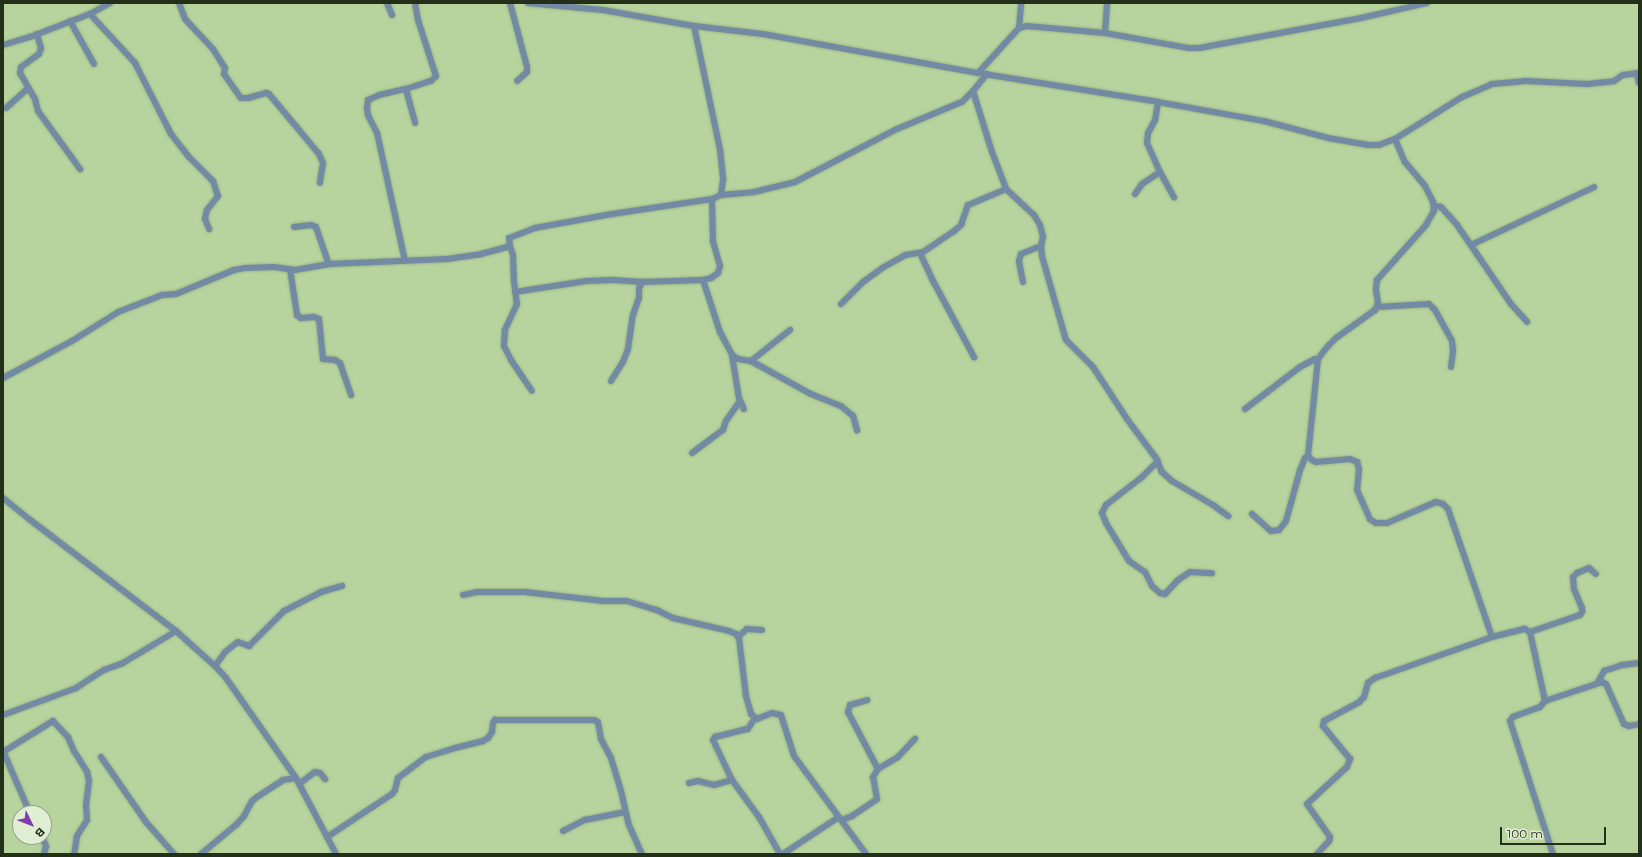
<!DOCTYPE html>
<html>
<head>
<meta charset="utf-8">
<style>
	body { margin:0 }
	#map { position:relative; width:1642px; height:857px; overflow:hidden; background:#b7d39e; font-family:Montserrat,sans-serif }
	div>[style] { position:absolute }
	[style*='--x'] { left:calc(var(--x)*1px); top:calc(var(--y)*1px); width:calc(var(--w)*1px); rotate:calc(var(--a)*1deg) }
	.roads { filter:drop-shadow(0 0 1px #9ab284) drop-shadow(0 0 1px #9ab284) }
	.street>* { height:6px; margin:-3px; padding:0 3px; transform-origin:3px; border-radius:3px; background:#738aa4 }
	span { translate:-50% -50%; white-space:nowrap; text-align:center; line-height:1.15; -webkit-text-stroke:4px #e0efd4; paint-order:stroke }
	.frame { position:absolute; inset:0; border:4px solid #242f1a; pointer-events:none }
	.north { position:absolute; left:12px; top:805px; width:40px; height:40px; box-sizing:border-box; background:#e0efd4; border:1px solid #95a28a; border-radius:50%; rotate:133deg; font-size:11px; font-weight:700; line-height:16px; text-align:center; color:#242f1a }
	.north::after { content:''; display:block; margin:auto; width:14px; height:18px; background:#843bad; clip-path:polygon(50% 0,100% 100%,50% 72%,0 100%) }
	.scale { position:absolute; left:1500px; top:827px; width:106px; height:18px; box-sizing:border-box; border:2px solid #242f1a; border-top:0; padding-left:5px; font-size:12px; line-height:14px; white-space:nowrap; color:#242f1a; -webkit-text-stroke:3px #e0efd4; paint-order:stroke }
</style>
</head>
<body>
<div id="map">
	<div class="roads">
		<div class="street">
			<div style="--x:179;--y:3;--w:17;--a:69"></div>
			<div style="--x:185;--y:19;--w:41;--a:47"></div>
			<div style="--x:213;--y:49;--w:22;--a:58"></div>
			<div style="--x:225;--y:68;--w:6;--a:99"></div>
			<div style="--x:224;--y:74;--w:29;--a:55"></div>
			<div style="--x:241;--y:98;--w:7;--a:0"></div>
			<div style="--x:248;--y:98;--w:19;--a:-16"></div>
			<div style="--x:266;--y:93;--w:3;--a:18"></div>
			<div style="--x:269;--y:94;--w:78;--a:50.2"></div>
			<div style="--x:319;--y:154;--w:10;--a:66"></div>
			<div style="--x:323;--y:163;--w:20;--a:99"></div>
			<div style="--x:387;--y:3;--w:13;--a:67"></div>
			<div style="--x:510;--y:3;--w:66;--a:75.1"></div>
			<div style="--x:527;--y:67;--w:5;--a:90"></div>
			<div style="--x:527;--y:72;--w:13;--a:138"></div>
			<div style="--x:528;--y:3;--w:75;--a:5.3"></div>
			<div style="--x:603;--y:10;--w:92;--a:10"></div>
			<div style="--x:694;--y:26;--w:69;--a:6.6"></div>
			<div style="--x:763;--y:34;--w:219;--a:10.3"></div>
			<div style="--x:978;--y:73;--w:61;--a:-47.7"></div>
			<div style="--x:1019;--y:28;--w:8;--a:-14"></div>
			<div style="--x:1027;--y:26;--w:78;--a:5.1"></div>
			<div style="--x:1105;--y:33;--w:84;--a:10.2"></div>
			<div style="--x:1188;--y:48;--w:11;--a:0"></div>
			<div style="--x:1199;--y:48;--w:165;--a:-10.5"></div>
			<div style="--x:1361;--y:18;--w:68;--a:-12.8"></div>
			<div style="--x:90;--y:14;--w:67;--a:47.4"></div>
			<div style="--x:135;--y:63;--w:80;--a:63.1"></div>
			<div style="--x:171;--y:134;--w:29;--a:52"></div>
			<div style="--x:189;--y:157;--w:34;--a:45"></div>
			<div style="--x:213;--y:181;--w:16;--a:72"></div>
			<div style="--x:218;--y:196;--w:18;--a:128"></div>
			<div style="--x:207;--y:210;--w:9;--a:103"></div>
			<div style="--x:205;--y:219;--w:11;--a:68"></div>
			<div style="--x:70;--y:21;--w:49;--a:60.8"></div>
			<div style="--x:694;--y:26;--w:126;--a:78.1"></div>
			<div style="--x:720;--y:149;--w:31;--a:84"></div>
			<div style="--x:723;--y:180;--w:15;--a:98"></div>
			<div style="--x:1019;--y:28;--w:25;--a:-85"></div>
			<div style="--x:1105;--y:33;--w:30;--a:-86"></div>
			<div style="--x:37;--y:34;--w:15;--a:74"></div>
			<div style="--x:41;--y:48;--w:6;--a:108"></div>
			<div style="--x:39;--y:54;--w:22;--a:144"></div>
			<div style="--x:21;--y:67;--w:6;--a:99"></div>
			<div style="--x:20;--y:73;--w:30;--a:60"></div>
			<div style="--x:35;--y:99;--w:12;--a:76"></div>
			<div style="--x:38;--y:111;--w:72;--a:54.1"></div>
			<div style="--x:3;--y:45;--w:28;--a:-17"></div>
			<div style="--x:30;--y:37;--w:64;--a:-21"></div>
			<div style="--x:90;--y:14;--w:23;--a:-29"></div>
			<div style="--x:1637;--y:73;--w:10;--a:79"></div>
			<div style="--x:984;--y:74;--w:176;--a:9.1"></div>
			<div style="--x:1158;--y:102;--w:108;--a:10.2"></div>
			<div style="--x:1264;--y:121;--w:66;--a:14.9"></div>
			<div style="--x:1328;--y:138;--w:41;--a:9.9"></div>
			<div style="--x:1368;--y:145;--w:11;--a:0"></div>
			<div style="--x:1379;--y:145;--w:17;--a:-21"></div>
			<div style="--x:1395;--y:139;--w:79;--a:-32.1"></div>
			<div style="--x:1462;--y:97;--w:33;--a:-23"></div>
			<div style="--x:1492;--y:84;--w:34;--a:-5"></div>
			<div style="--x:1526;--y:81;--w:61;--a:2.8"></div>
			<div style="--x:1587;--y:84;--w:27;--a:-6"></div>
			<div style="--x:1614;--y:81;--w:11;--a:-34"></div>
			<div style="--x:1623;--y:75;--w:16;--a:-7"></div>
			<div style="--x:406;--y:89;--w:26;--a:-18"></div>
			<div style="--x:431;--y:81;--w:7;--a:-45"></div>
			<div style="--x:436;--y:76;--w:59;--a:-107.8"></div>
			<div style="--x:418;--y:20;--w:17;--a:-100"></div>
			<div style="--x:973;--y:91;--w:64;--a:72.7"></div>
			<div style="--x:992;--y:152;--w:40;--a:69"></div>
			<div style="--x:1006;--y:189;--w:38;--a:43"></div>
			<div style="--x:1034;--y:215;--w:12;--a:59"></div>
			<div style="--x:1040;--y:225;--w:12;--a:76"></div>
			<div style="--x:1043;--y:237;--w:9;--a:103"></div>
			<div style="--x:1041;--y:246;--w:10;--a:84"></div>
			<div style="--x:1042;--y:256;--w:87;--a:74.1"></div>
			<div style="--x:1066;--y:340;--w:38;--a:45"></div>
			<div style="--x:1093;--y:367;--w:62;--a:56.8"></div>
			<div style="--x:1127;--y:419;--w:49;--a:53.4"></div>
			<div style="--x:1156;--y:458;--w:15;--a:67"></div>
			<div style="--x:1162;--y:472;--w:13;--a:42"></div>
			<div style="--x:1172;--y:481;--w:48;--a:30.3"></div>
			<div style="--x:1213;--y:505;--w:19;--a:36"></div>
			<div style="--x:1158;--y:102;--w:18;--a:99"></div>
			<div style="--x:1155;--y:120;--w:15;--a:118"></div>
			<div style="--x:1148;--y:133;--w:10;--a:96"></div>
			<div style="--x:1147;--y:143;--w:32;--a:66"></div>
			<div style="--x:1160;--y:172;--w:29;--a:61"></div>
			<div style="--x:6;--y:108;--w:30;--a:-42"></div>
			<div style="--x:1395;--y:139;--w:25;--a:67"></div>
			<div style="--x:1405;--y:162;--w:31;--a:50"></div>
			<div style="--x:1425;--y:186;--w:18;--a:63"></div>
			<div style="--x:1433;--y:202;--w:9;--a:84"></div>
			<div style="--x:1434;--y:211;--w:16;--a:120"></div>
			<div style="--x:1426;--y:225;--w:74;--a:131.7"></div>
			<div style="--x:1377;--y:280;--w:10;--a:96"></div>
			<div style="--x:1376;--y:290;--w:13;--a:81"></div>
			<div style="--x:1378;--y:303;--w:8;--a:113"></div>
			<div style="--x:1375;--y:310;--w:48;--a:144.3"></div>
			<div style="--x:1336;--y:338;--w:11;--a:135"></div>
			<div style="--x:1328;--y:346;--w:16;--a:128"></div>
			<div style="--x:1318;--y:359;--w:98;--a:95.9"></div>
			<div style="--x:1308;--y:456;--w:6;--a:45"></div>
			<div style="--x:1312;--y:460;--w:4;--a:27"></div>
			<div style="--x:1316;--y:462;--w:34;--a:-5"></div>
			<div style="--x:1350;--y:459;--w:8;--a:23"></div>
			<div style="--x:1357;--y:462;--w:7;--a:74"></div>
			<div style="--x:1359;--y:469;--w:21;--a:95"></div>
			<div style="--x:1357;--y:490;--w:32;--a:66"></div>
			<div style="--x:1370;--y:519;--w:7;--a:34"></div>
			<div style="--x:1376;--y:523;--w:11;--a:0"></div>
			<div style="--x:1387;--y:523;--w:53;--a:-23.2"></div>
			<div style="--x:1436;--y:502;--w:7;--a:16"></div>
			<div style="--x:1443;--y:504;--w:7;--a:45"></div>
			<div style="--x:1448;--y:509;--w:135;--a:71"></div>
			<div style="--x:1135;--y:194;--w:12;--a:-55"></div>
			<div style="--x:1142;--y:184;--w:22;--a:-34"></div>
			<div style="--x:1435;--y:206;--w:6;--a:9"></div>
			<div style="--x:1441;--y:207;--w:24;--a:48"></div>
			<div style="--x:1457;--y:225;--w:96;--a:55.6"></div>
			<div style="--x:1511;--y:304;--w:24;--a:48"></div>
			<div style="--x:294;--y:227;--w:17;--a:-7"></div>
			<div style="--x:311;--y:225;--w:5;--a:22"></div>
			<div style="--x:316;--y:227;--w:39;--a:71"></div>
			<div style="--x:1471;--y:245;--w:136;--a:-25.2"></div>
			<div style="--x:510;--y:246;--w:9;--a:72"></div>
			<div style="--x:513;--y:255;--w:26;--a:88"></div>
			<div style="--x:514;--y:281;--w:23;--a:83"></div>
			<div style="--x:517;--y:304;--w:29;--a:115"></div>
			<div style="--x:505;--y:330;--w:16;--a:94"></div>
			<div style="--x:504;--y:346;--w:16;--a:63"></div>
			<div style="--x:511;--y:360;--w:37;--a:56"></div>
			<div style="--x:920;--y:253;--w:29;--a:65"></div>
			<div style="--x:932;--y:279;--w:89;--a:61.7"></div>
			<div style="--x:405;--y:261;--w:131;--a:-102.3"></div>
			<div style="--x:377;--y:133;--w:20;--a:-117"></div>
			<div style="--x:368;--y:115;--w:7;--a:-98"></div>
			<div style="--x:367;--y:108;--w:8;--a:-83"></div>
			<div style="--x:368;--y:100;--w:12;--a:-24"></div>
			<div style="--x:379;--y:95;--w:28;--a:-13"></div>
			<div style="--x:406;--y:89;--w:35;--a:75"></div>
			<div style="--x:290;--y:269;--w:47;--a:81.3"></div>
			<div style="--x:297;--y:315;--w:5;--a:37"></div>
			<div style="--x:301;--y:318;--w:13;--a:-4"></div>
			<div style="--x:314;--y:317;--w:5;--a:22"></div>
			<div style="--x:319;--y:319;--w:40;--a:84.3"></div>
			<div style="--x:323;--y:359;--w:12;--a:5"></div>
			<div style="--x:335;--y:360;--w:6;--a:31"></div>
			<div style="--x:340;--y:363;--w:34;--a:71"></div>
			<div style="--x:703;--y:280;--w:55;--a:71.9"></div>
			<div style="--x:720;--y:332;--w:26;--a:62"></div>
			<div style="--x:732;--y:355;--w:7;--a:34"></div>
			<div style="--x:738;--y:359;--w:13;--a:9"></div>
			<div style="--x:751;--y:361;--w:68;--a:28.8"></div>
			<div style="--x:811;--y:394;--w:32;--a:22"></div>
			<div style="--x:841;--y:406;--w:16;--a:40"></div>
			<div style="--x:853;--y:416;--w:15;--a:74"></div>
			<div style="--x:1023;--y:282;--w:21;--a:-101"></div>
			<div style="--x:1019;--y:261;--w:7;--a:-74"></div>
			<div style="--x:1021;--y:254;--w:22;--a:-22"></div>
			<div style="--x:515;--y:292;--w:72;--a:-8.8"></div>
			<div style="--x:586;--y:281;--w:28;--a:-2"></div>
			<div style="--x:614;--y:280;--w:28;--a:4"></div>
			<div style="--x:642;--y:282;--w:61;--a:-1.9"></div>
			<div style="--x:703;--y:280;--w:8;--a:-14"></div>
			<div style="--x:711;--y:278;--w:9;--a:-36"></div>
			<div style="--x:718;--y:273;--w:7;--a:-74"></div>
			<div style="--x:720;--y:266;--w:26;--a:-106"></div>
			<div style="--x:713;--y:241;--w:42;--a:-91.4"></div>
			<div style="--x:841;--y:304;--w:31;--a:-45"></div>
			<div style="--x:863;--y:282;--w:24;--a:-36"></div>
			<div style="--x:882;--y:268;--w:26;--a:-29"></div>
			<div style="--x:905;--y:255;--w:18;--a:-9"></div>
			<div style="--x:923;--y:252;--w:36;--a:-34"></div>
			<div style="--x:953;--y:232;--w:11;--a:-41"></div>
			<div style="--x:961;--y:225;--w:21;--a:-71"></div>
			<div style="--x:968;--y:205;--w:41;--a:-22.8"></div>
			<div style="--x:1377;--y:307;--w:52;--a:-3.3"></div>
			<div style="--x:1429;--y:304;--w:8;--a:45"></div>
			<div style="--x:1435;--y:310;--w:35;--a:61"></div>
			<div style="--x:1452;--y:341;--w:10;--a:84"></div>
			<div style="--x:1453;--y:351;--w:16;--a:97"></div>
			<div style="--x:732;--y:355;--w:44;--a:80.8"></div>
			<div style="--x:739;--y:398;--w:12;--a:66"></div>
			<div style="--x:751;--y:361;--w:50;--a:-38.5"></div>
			<div style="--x:3;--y:378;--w:78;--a:-28.2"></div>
			<div style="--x:72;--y:341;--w:54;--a:-32.2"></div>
			<div style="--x:118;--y:312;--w:47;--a:-21.1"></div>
			<div style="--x:162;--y:295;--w:14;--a:-4"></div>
			<div style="--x:176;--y:294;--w:63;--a:-22.5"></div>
			<div style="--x:234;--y:270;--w:11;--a:-10"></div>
			<div style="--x:245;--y:268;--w:29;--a:-2"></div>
			<div style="--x:274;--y:267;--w:21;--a:8"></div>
			<div style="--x:295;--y:270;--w:35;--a:-10"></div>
			<div style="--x:329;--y:264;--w:118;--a:-2.4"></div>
			<div style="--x:447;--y:259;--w:34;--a:-8"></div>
			<div style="--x:481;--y:254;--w:30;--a:-15"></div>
			<div style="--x:510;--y:246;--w:8;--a:-97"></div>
			<div style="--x:509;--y:238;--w:28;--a:-21"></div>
			<div style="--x:535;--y:228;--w:78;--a:-10.3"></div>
			<div style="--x:612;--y:214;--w:101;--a:-8.5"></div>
			<div style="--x:712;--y:199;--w:10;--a:-24"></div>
			<div style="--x:721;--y:195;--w:33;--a:-5"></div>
			<div style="--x:754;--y:192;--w:42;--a:-13.7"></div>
			<div style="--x:795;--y:182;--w:115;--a:-27.5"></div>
			<div style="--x:897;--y:129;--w:70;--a:-22.6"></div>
			<div style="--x:962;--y:102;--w:16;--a:-45"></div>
			<div style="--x:973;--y:91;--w:22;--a:-51"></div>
			<div style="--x:611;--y:381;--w:22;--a:-58"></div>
			<div style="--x:623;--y:362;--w:14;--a:-69"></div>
			<div style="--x:628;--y:349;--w:34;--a:-82"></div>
			<div style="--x:633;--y:315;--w:18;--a:-71"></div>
			<div style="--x:639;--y:298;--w:9;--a:-90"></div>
			<div style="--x:639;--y:289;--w:8;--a:-67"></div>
			<div style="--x:1245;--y:409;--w:69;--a:-37.4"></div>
			<div style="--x:1300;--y:367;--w:17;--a:-28"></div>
			<div style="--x:1315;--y:359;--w:3;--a:0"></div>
			<div style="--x:692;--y:453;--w:39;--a:-37"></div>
			<div style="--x:723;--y:430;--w:9;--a:-72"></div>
			<div style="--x:726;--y:421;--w:24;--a:-55"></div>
			<div style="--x:1158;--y:461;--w:23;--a:135"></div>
			<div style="--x:1142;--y:477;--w:46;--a:142.1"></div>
			<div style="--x:1106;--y:505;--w:9;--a:117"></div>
			<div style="--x:1102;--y:513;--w:11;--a:68"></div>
			<div style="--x:1106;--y:523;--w:44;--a:58.8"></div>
			<div style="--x:1129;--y:561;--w:19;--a:35"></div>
			<div style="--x:1145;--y:572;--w:16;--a:63"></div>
			<div style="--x:1152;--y:586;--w:11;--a:41"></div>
			<div style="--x:1160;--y:593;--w:5;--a:11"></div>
			<div style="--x:1165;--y:594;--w:19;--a:-47"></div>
			<div style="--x:1178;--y:580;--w:14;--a:-34"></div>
			<div style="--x:1190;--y:572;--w:22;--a:3"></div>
			<div style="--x:3;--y:498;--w:33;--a:39"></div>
			<div style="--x:29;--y:519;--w:185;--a:37.3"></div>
			<div style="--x:176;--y:631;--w:52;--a:41.9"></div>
			<div style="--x:215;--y:666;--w:16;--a:47"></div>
			<div style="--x:226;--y:678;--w:122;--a:55"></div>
			<div style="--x:296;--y:778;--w:86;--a:62.2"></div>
			<div style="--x:1252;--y:514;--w:25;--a:42"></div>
			<div style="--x:1271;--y:531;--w:8;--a:-7"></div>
			<div style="--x:1279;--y:530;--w:11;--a:-52"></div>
			<div style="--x:1286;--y:521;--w:53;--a:-74.6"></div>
			<div style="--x:1300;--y:470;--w:13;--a:-67"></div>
			<div style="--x:1305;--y:458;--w:4;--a:-34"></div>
			<div style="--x:463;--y:595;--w:14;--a:-12"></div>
			<div style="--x:477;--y:592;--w:48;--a:0"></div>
			<div style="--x:525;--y:592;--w:79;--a:6.6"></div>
			<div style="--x:603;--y:601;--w:24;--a:0"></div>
			<div style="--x:627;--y:601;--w:31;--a:17"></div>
			<div style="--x:657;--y:610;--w:18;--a:27"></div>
			<div style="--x:673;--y:618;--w:57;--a:13.1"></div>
			<div style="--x:729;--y:631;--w:8;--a:23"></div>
			<div style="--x:736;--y:634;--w:5;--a:53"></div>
			<div style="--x:739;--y:638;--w:58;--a:83.1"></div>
			<div style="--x:746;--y:696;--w:19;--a:74"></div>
			<div style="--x:751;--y:714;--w:8;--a:40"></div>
			<div style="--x:757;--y:719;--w:16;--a:-22"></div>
			<div style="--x:772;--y:713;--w:9;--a:13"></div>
			<div style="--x:781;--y:715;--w:43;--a:72.4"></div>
			<div style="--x:794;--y:756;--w:122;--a:53.7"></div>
			<div style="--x:1530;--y:632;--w:53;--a:-18.8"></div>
			<div style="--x:1580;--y:615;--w:4;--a:-56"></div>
			<div style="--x:1582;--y:612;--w:4;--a:-90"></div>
			<div style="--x:1582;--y:608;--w:21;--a:-113"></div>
			<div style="--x:1574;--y:589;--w:12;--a:-95"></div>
			<div style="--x:1573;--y:577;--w:6;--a:-45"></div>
			<div style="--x:1577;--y:573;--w:13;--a:-23"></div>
			<div style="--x:1589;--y:568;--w:9;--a:41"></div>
			<div style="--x:738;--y:637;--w:12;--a:-42"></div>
			<div style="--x:747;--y:629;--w:15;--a:4"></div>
			<div style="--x:215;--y:666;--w:17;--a:-54"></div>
			<div style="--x:225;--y:652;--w:16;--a:-38"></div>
			<div style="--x:238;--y:642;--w:12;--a:20"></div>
			<div style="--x:249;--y:646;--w:49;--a:-45"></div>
			<div style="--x:284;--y:611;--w:42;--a:-27.2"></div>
			<div style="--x:321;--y:592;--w:22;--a:-16"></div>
			<div style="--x:1598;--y:682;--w:13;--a:-61"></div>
			<div style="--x:1604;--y:671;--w:19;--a:-18"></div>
			<div style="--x:1622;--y:665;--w:17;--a:-7"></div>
			<div style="--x:1545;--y:701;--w:60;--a:-18.4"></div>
			<div style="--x:1602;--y:682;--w:4;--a:27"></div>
			<div style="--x:1606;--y:684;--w:44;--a:65.8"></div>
			<div style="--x:1624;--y:724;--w:5;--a:22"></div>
			<div style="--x:1629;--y:726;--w:10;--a:-11"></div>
			<div style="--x:3;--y:715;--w:78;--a:-20.3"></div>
			<div style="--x:76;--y:688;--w:33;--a:-33"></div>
			<div style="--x:104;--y:670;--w:20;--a:-20"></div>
			<div style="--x:123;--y:663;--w:62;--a:-31.1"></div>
			<div style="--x:3;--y:751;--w:68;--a:66.5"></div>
			<div style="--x:3;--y:752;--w:59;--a:-31.8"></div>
			<div style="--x:53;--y:721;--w:22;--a:47"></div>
			<div style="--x:68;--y:737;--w:15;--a:67"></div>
			<div style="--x:74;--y:751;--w:25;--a:58"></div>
			<div style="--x:87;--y:772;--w:9;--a:77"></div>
			<div style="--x:89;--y:781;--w:24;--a:97"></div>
			<div style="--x:86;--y:805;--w:15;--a:86"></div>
			<div style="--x:87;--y:820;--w:19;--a:122"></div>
			<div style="--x:77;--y:836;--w:18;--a:99"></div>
			<div style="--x:101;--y:757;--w:79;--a:55.3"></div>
			<div style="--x:146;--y:822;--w:43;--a:48.8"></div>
			<div style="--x:878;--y:769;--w:23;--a:-31"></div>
			<div style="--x:898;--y:757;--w:25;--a:-47"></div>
			<div style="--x:732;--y:780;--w:44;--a:-115.4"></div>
			<div style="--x:713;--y:740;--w:4;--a:-56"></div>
			<div style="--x:715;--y:737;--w:34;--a:-14"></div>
			<div style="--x:748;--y:729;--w:13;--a:-58"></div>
			<div style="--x:689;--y:783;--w:9;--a:-13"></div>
			<div style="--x:698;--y:781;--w:16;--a:14"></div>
			<div style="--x:714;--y:785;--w:19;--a:-16"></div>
			<div style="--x:732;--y:780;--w:46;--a:53.9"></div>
			<div style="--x:759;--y:817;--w:43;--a:60.4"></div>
			<div style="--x:299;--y:784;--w:20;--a:-37"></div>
			<div style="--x:315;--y:772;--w:5;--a:11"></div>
			<div style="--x:320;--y:773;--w:8;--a:50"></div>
			<div style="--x:842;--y:820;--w:11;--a:-22"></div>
			<div style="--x:852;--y:816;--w:30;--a:-34"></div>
			<div style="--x:877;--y:799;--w:22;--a:-100"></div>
			<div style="--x:873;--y:777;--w:9;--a:-58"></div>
			<div style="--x:878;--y:769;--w:64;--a:-117.8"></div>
			<div style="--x:848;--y:712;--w:7;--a:-74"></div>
			<div style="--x:850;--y:705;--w:18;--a:-16"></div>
			<div style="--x:563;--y:831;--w:25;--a:-27"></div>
			<div style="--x:585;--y:820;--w:41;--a:-11.3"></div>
			<div style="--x:42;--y:837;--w:10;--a:66"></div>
			<div style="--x:46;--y:846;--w:8;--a:104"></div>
			<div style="--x:327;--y:837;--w:78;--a:-33.5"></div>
			<div style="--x:392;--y:794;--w:5;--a:-53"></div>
			<div style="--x:395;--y:790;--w:12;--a:-76"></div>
			<div style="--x:398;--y:778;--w:35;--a:-37"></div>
			<div style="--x:426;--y:757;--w:30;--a:-17"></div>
			<div style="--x:455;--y:748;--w:29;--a:-14"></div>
			<div style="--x:483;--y:741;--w:6;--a:-31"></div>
			<div style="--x:488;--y:738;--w:7;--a:-56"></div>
			<div style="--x:492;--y:732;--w:9;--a:-84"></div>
			<div style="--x:493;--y:723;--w:4;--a:-56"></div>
			<div style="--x:495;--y:720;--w:99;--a:0"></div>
			<div style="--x:594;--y:720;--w:4;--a:27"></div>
			<div style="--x:598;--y:722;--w:17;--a:80"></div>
			<div style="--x:601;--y:739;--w:21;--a:62"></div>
			<div style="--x:611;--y:758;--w:34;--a:73"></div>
			<div style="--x:621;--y:791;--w:35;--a:77"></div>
			<div style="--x:629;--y:825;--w:32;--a:66"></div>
			<div style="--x:201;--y:854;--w:47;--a:-39.8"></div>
			<div style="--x:237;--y:824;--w:11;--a:-49"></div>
			<div style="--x:244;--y:816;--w:17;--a:-62"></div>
			<div style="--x:252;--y:801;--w:6;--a:-39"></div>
			<div style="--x:257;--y:797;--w:31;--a:-33"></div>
			<div style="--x:283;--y:780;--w:13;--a:-9"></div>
			<div style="--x:783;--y:854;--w:67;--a:-33.5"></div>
			<div style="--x:1317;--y:854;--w:18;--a:-47"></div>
			<div style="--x:1329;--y:841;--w:4;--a:-76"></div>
			<div style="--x:1330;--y:837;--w:40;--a:-124.9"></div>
			<div style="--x:1307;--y:804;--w:54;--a:-42.8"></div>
			<div style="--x:1347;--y:767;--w:9;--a:-69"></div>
			<div style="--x:1350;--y:759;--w:43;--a:-129.3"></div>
			<div style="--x:1323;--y:726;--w:5;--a:-79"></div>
			<div style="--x:1324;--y:721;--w:40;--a:-28"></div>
			<div style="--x:1359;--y:702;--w:7;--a:-45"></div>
			<div style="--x:1364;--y:697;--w:15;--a:-74"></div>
			<div style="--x:1368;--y:683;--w:9;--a:-36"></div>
			<div style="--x:1375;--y:678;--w:124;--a:-19.3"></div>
			<div style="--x:1492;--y:637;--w:34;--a:-14"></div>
			<div style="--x:1525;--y:629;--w:6;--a:31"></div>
			<div style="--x:1530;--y:632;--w:71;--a:77.7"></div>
			<div style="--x:1545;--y:701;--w:8;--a:130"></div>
			<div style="--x:1540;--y:707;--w:29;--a:160"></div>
			<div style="--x:1513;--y:717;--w:5;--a:127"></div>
			<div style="--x:1510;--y:721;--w:140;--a:72.1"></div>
		</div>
	</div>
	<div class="frame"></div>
	<div class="north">B</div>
	<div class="scale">100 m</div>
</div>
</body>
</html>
